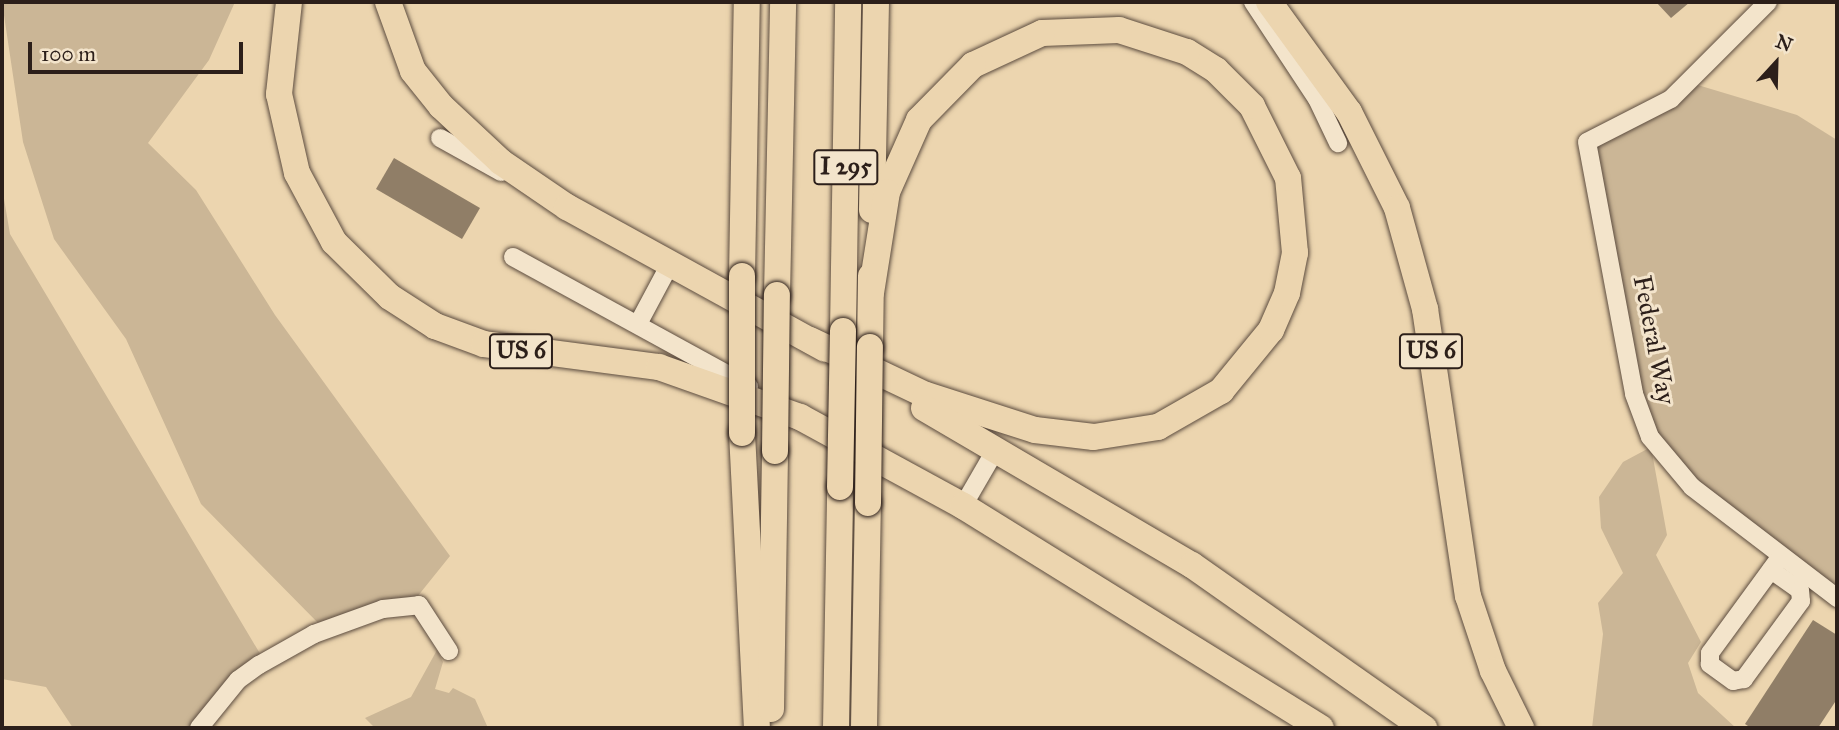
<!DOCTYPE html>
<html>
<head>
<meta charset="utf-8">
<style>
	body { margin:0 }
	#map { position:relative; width:1839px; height:730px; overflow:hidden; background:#ecd5af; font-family:"IM FELL Great Primer",serif }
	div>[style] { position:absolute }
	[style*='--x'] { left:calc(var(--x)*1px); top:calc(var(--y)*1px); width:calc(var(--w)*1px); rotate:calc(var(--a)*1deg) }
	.green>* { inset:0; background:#cbb696 }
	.building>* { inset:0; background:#907e67 }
	.roads { filter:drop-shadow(0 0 2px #5c4c3f) drop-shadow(0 0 2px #5c4c3f) }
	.minor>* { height:18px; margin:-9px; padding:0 9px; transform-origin:9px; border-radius:9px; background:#f3e4cb }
	.highway>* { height:26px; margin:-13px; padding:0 13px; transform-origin:13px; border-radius:13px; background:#ecd5af }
	.bridges { filter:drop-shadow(0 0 2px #2c1f1a) drop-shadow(0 0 2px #2c1f1a) }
	.highway-bridge>* { height:26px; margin:-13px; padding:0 13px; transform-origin:13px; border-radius:13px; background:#ecd5af }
	span { translate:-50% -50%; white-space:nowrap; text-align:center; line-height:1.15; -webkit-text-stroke:6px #f3e4cb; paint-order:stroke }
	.shield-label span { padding:2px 5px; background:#f3e4cb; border:2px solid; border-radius:5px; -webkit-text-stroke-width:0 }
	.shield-label { font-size:24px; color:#2c1f1a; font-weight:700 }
	.street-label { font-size:26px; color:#2c1f1a }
	.frame { position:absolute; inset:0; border:4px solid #2c1f1a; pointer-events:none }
	.north { position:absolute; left:1741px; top:28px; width:70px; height:70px; -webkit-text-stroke:5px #f3e4cb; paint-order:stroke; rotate:22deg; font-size:19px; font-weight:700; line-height:28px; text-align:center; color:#2c1f1a }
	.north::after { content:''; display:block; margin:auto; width:24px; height:32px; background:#2c1f1a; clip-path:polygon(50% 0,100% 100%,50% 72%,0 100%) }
	.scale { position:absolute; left:28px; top:42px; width:215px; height:32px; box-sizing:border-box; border:4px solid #2c1f1a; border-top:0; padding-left:9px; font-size:21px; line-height:24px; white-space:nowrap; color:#2c1f1a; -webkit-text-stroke:5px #f3e4cb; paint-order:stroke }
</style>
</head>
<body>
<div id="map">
	<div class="green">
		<div style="clip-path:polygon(2px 2px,235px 2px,209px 60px,148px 143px,196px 190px,275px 315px,450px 556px,413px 602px,321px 626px,201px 504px,126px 339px,54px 239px,23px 142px)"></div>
		<div style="clip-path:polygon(1691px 83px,1797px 115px,1837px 140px,1837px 595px,1679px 473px,1635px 395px,1591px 140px)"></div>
		<div style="clip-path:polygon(2px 187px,10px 234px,265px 662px,200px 728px,73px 728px,46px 687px,2px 679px)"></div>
		<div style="clip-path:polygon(1651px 447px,1667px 535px,1656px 555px,1701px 642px,1688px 663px,1698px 693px,1736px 728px,1592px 728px,1603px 634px,1598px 603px,1623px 573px,1601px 528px,1599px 497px,1623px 462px)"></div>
		<div style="clip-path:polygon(437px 650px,443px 662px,435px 689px,449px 693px,453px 688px,475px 699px,488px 728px,375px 728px,365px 718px,411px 697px)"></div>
	</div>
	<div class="building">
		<div style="clip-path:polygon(1656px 2px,1690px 2px,1671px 18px)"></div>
		<div style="clip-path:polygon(394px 158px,480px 208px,462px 239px,376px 189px)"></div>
		<div style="clip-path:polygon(1813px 620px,1837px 635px,1837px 699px,1818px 728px,1751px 728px,1745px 724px)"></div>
	</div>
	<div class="roads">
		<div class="minor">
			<div style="--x:1253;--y:2;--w:116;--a:56.6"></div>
			<div style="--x:1317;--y:99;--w:49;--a:64.5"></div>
			<div style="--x:1768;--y:2;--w:137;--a:135"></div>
			<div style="--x:1671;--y:99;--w:94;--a:152.9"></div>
			<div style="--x:1587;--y:142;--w:256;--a:79.4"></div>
			<div style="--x:1634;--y:394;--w:46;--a:69.6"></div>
			<div style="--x:1650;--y:437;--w:65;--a:50"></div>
			<div style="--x:1692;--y:487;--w:183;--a:37.4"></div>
			<div style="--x:440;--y:138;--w:70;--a:29.1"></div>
			<div style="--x:513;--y:257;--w:269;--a:28.7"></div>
			<div style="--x:638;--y:324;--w:68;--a:-61.9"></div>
			<div style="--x:963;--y:506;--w:66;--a:-59.9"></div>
			<div style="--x:1771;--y:570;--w:35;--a:35"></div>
			<div style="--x:1800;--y:590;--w:11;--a:85"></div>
			<div style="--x:1801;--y:601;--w:97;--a:126.2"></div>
			<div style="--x:1744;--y:679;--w:11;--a:170"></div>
			<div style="--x:1733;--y:681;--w:29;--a:-144"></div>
			<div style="--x:1710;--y:664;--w:11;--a:-90"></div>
			<div style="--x:1710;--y:653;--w:120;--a:-53.8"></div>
			<div style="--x:199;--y:728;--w:62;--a:-50.9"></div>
			<div style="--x:238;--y:680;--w:26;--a:-36"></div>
			<div style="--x:259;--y:665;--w:63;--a:-29.4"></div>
			<div style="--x:314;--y:634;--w:73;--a:-19.9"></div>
			<div style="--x:383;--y:609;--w:36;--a:-6"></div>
			<div style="--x:419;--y:605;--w:55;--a:56.9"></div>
		</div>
		<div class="highway">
			<div style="--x:289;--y:2;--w:93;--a:96.2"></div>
			<div style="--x:279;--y:94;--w:81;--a:77.2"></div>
			<div style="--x:297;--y:173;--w:78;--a:61.8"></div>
			<div style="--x:334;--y:242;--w:78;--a:44.5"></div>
			<div style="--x:390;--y:297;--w:54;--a:32.8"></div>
			<div style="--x:435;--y:326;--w:52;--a:20.2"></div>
			<div style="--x:484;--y:344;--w:177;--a:7.5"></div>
			<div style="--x:659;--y:367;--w:150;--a:19.5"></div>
			<div style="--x:800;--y:417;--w:186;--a:28.6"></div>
			<div style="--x:963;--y:506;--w:421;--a:31.8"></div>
			<div style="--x:388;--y:2;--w:73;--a:70.1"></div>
			<div style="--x:413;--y:71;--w:45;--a:51.3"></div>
			<div style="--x:441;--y:106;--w:82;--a:43"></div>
			<div style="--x:501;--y:162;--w:80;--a:34.3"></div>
			<div style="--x:567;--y:207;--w:294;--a:28.8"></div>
			<div style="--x:1269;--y:2;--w:136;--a:54"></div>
			<div style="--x:1349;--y:112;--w:107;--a:63.4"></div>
			<div style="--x:1397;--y:208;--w:105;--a:74.5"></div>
			<div style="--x:1425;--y:309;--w:290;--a:81.5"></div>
			<div style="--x:1468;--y:596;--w:79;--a:71.6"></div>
			<div style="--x:1493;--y:671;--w:64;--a:63.8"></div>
			<div style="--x:872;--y:210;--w:208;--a:-88.9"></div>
			<div style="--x:742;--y:276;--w:274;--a:-89"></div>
			<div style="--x:777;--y:295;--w:293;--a:-88.8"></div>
			<div style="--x:843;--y:331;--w:329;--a:-89.1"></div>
			<div style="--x:810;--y:340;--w:128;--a:25.4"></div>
			<div style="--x:926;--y:395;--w:114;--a:17.8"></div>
			<div style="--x:1035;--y:430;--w:59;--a:6.8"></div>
			<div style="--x:1094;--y:437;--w:65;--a:-8.9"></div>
			<div style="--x:1158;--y:427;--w:73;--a:-29.7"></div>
			<div style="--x:1221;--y:391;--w:79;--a:-50.7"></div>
			<div style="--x:1271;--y:330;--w:40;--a:-66.6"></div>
			<div style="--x:1287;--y:293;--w:41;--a:-78.7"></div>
			<div style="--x:1295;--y:253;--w:75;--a:-95.3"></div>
			<div style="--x:1288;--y:178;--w:80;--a:-116.6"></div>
			<div style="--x:1252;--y:106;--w:51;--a:-135"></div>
			<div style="--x:1216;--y:70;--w:34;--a:-148"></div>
			<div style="--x:1187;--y:52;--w:71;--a:-162.1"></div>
			<div style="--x:1119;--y:30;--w:77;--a:177.8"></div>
			<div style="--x:1042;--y:33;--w:76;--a:155.1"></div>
			<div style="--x:973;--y:65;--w:77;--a:134.5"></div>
			<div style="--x:919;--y:120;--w:79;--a:114"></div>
			<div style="--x:887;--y:192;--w:102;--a:99"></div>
			<div style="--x:870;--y:347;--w:71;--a:-89.2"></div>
			<div style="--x:924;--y:408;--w:311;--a:30.4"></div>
			<div style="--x:1192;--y:565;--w:284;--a:35.1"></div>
			<div style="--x:742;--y:433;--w:295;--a:87.1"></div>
			<div style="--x:771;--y:709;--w:258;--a:-89.1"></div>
			<div style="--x:836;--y:728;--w:241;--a:-89"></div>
			<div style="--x:864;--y:728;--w:225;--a:-89"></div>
		</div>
	</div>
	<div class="bridges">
		<div class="highway-bridge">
			<div style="--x:742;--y:433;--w:157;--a:-90"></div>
			<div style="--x:775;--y:451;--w:156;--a:-89.3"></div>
			<div style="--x:840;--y:487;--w:156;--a:-88.9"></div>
			<div style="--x:868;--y:503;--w:156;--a:-89.3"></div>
		</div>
	</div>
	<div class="shield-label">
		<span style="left:846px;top:167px">I 295</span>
		<span style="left:521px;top:351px">US 6</span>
		<span style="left:1431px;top:351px">US 6</span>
	</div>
	<div class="street-label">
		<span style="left:1654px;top:340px;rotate:79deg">Federal Way</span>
	</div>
	<div class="frame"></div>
	<div class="north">N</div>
	<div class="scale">100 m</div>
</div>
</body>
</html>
